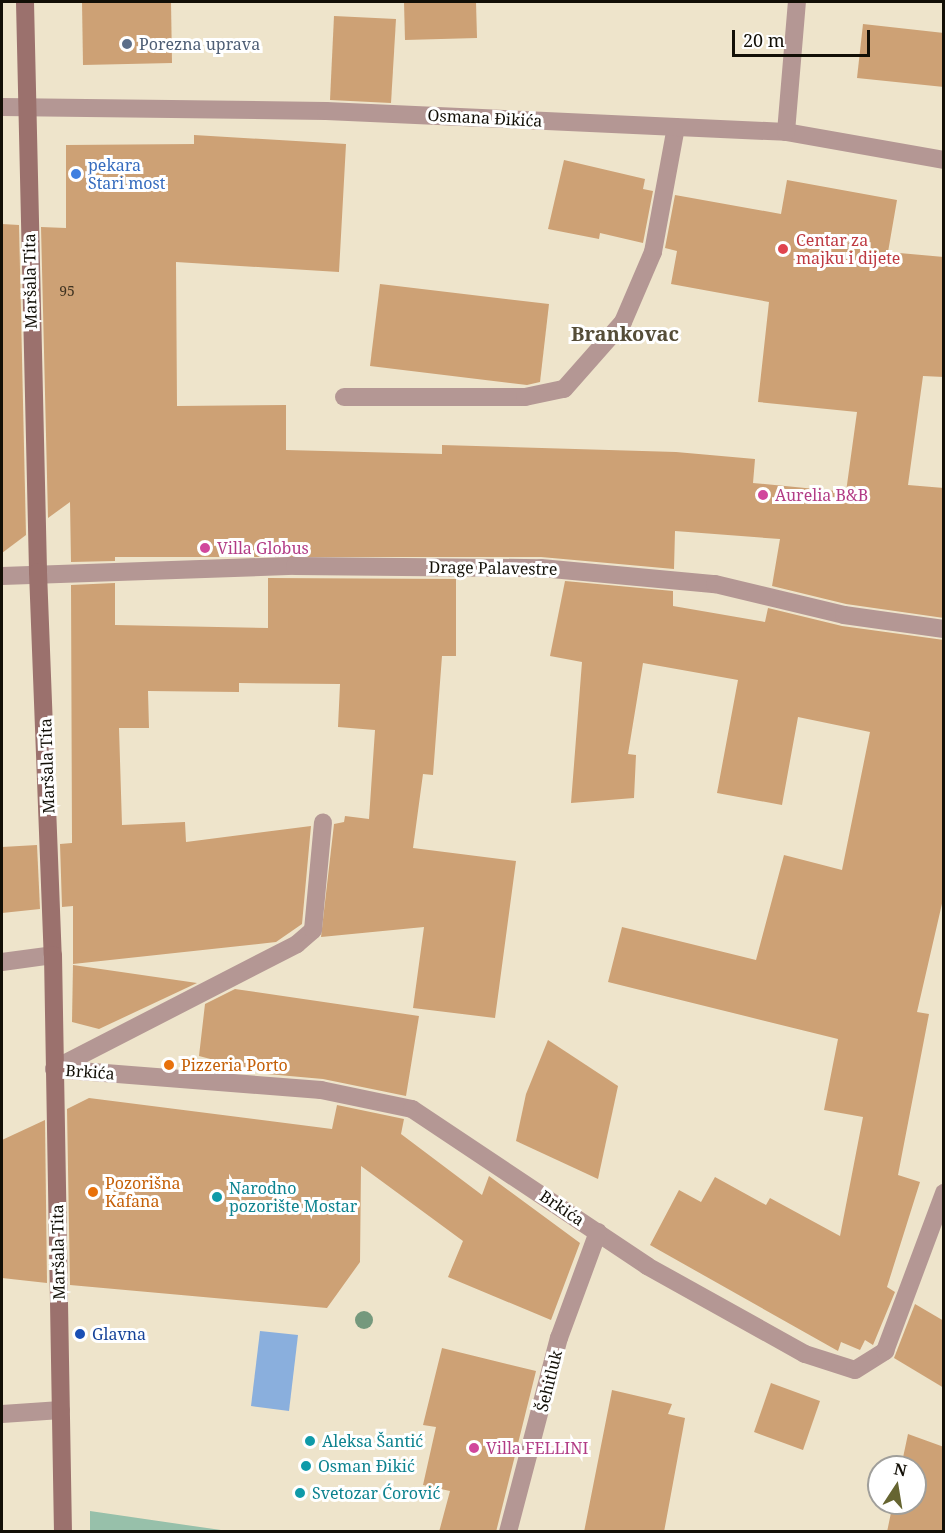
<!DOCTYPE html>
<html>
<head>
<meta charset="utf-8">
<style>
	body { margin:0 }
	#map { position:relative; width:945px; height:1533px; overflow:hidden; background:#eee4cb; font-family:"Noto Serif",serif }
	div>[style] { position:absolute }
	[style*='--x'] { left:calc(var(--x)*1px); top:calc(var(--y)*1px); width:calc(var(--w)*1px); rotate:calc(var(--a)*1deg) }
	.green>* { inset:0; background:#97c0aa }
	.water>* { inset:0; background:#8aafdd }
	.building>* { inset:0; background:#cda175 }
	.lane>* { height:18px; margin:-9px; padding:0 9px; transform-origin:9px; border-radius:9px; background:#b49794 }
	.street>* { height:18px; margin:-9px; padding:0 9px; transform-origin:9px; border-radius:9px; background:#b49794 }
	.secondary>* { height:18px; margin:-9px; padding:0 9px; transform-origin:9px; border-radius:9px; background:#9b716d }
	.trees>* { width:18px; height:18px; margin:-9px; border-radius:50%; background:#75997d }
	.dots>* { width:16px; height:16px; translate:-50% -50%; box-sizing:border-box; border:3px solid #fff; border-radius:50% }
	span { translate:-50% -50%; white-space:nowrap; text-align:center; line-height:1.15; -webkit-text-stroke:6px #fff; paint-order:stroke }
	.number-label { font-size:14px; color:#413422 }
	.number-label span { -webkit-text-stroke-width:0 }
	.service-label { font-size:16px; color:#4e5e75 }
	.left { translate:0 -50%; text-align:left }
	.street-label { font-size:16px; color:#120f06 }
	.shop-label { font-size:16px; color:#366cbe }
	.health-label { font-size:16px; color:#be3a42 }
	.hotel-label { font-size:16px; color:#b23c85 }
	.food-label { font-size:16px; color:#c56008 }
	.culture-label { font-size:16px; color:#0d838f }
	.transit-label { font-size:16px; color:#164399 }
	.quarter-label { font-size:20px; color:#554d38; font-weight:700 }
	.frame { position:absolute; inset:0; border:3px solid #120f06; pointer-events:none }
	.north { position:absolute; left:867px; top:1455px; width:60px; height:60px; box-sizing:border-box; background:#fff; border:2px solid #a09f9b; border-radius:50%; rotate:12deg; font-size:16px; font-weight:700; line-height:24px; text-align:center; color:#120f06 }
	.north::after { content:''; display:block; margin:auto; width:21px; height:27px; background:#666531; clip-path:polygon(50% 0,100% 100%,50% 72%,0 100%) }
	.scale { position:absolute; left:732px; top:30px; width:138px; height:27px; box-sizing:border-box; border:3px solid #120f06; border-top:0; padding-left:8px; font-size:18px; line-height:21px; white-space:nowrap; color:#120f06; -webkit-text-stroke:4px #fff; paint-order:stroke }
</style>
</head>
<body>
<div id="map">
	<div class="green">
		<div style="clip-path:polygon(90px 1511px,186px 1525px,228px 1531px,90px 1531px)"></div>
	</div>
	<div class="water">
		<div style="clip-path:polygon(260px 1331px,298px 1335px,289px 1411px,251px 1406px)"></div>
	</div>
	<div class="building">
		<div style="clip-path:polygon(82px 2px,171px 2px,172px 63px,83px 65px)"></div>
		<div style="clip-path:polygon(404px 2px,476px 2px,477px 38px,405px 40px)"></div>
		<div style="clip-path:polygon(334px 16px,396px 19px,391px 103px,330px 100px)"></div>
		<div style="clip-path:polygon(863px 24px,944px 33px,944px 87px,857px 78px)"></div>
		<div style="clip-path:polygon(194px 135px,346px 144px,339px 272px,176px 262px,177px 406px,286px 405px,286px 450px,442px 454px,442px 445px,676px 452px,755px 459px,753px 483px,846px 492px,857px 412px,758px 402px,769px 302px,671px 284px,677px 251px,665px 248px,675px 195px,781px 214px,787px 180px,897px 200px,888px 252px,944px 257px,944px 377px,923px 376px,908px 485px,944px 488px,944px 618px,846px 604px,772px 586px,780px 539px,675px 531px,674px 569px,541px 557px,115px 557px,115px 561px,71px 562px,70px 502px,48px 518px,41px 227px,66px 228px,66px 145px,194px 144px)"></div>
		<div style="clip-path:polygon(564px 160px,645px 179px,643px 189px,653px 191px,643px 243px,600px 233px,599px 239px,548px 229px)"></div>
		<div style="clip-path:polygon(2px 224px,19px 225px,26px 535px,2px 553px)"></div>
		<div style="clip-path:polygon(380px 284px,549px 304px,540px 382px,527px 385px,370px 366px)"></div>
		<div style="clip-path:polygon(268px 578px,456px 579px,456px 656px,442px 656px,433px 775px,423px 774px,413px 848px,516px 861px,495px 1018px,413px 1008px,424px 927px,321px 937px,334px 824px,344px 822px,345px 816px,369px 819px,375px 730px,338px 727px,340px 684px,239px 683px,239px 692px,148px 691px,149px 728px,119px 728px,122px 825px,185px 822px,186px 842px,311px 826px,302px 924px,276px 942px,73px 964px,73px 906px,62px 907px,60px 844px,72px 843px,71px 585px,115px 583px,115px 625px,268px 628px)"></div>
		<div style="clip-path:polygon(565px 581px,673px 591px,673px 606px,765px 622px,768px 608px,842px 626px,944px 640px,944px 895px,917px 1012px,929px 1014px,898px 1175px,920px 1182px,887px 1287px,895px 1292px,873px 1345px,865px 1340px,860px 1350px,841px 1342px,838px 1351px,650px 1245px,679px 1190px,701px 1202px,715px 1177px,766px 1205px,770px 1198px,840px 1236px,863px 1117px,824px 1110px,838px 1039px,608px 982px,622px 927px,756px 960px,784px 855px,842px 870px,870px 732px,798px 717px,782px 805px,717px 793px,738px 680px,643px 663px,628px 754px,636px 755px,634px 798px,571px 803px,582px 662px,550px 656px)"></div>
		<div style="clip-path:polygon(37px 845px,40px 909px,2px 913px,2px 847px)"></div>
		<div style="clip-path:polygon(73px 965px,197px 983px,99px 1029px,72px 1022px)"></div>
		<div style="clip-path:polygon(235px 989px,419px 1016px,406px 1096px,323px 1079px,267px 1074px,199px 1056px,205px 1004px)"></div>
		<div style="clip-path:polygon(548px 1040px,618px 1086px,598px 1179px,516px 1141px,526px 1094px)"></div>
		<div style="clip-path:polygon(89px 1098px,332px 1129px,337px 1105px,404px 1119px,401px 1134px,482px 1195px,489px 1176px,580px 1243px,551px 1320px,448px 1277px,463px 1241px,361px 1166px,360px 1262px,327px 1308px,70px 1285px,67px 1109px)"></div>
		<div style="clip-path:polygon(45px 1120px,47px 1283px,2px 1278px,2px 1140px)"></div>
		<div style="clip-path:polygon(915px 1304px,944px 1321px,944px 1388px,894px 1358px)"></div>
		<div style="clip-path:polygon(442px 1348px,536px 1371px,496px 1532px,439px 1532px,450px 1491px,423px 1485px,436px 1427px,423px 1425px)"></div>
		<div style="clip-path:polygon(771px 1383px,820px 1401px,803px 1450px,754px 1432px)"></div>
		<div style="clip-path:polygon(612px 1390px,672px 1404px,668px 1414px,685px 1418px,664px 1532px,584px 1532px)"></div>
		<div style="clip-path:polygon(908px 1434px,944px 1447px,944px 1532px,887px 1532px,893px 1503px,915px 1503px,915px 1467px,901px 1467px)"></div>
	</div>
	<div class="lane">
		<div style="--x:344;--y:397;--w:181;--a:0"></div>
		<div style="--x:525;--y:397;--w:40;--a:-12"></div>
		<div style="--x:564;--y:389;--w:89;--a:-48.6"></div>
		<div style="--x:623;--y:322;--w:76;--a:-66.8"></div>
		<div style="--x:653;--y:252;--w:127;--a:-79.6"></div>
		<div style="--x:2;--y:1414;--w:59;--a:-3.9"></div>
	</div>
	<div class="street">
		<div style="--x:2;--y:107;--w:324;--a:0.7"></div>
		<div style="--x:326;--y:111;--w:460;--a:2.6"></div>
		<div style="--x:786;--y:132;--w:160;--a:10"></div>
		<div style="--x:786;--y:132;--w:130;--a:-85.2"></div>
		<div style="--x:2;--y:576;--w:293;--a:-2"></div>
		<div style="--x:295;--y:566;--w:246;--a:0.5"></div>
		<div style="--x:541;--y:568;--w:175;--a:5.3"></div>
		<div style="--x:715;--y:584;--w:133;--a:13.5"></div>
		<div style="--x:844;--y:615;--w:101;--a:8"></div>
		<div style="--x:2;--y:962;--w:51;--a:-7.8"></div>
		<div style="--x:54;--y:1069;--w:268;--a:4.5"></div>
		<div style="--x:321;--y:1090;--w:93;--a:11.8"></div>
		<div style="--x:412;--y:1109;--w:283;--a:33.7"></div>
		<div style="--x:647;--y:1266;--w:181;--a:29.1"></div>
		<div style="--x:805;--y:1354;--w:52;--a:17.7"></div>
		<div style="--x:855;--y:1370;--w:36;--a:-32"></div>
		<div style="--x:885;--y:1351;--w:169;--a:-69.5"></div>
		<div style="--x:54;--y:1069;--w:273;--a:-27.2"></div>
		<div style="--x:297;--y:944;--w:21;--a:-41"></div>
		<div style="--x:313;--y:930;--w:108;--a:-84.7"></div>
		<div style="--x:508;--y:1532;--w:201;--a:-75.3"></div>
		<div style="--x:559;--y:1338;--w:113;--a:-69.8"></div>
	</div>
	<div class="secondary">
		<div style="--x:25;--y:2;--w:570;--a:88.69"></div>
		<div style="--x:38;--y:572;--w:383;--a:87.8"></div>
		<div style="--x:53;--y:955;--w:577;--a:89.01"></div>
	</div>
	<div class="trees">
		<div style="left:364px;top:1320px"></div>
	</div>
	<div class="dots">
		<div style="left:127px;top:44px;background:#5c6f8a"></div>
		<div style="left:76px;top:174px;background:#3f7fe0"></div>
		<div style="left:783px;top:249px;background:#e0444e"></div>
		<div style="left:763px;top:495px;background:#d1479c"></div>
		<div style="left:205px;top:548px;background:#d1479c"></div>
		<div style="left:169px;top:1065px;background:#e8710a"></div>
		<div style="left:93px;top:1192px;background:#e8710a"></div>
		<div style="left:217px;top:1197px;background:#0f9aa8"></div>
		<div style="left:80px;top:1334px;background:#1a4fb4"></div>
		<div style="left:310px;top:1441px;background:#0f9aa8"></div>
		<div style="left:474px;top:1448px;background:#d1479c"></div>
		<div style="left:306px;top:1466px;background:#0f9aa8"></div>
		<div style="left:300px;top:1493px;background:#0f9aa8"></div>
	</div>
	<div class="number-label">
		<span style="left:67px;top:291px">95</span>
	</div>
	<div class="service-label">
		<span class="left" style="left:139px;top:44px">Porezna uprava</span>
	</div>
	<div class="street-label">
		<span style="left:485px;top:118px;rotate:3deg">Osmana Đikića</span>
		<span style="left:30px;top:281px;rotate:-91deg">Maršala Tita</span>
		<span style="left:493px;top:568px;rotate:1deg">Drage Palavestre</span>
		<span style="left:47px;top:766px;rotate:-92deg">Maršala Tita</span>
		<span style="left:90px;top:1072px;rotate:4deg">Brkića</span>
		<span style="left:562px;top:1208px;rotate:34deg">Brkića</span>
		<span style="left:58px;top:1252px;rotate:-91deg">Maršala Tita</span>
		<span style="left:549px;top:1381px;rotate:-76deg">Šehitluk</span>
	</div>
	<div class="shop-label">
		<span class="left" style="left:88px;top:174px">pekara<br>Stari most</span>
	</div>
	<div class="health-label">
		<span class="left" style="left:796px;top:249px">Centar za<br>majku i dijete</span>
	</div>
	<div class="hotel-label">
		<span class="left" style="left:775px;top:495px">Aurelia B&amp;B</span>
		<span class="left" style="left:217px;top:548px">Villa Globus</span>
		<span class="left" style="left:486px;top:1448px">Villa FELLINI</span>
	</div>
	<div class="food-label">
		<span class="left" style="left:181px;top:1065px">Pizzeria Porto</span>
		<span class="left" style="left:105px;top:1192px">Pozorišna<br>Kafana</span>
	</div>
	<div class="culture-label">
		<span class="left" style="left:229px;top:1197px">Narodno<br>pozorište Mostar</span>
		<span class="left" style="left:322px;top:1441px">Aleksa Šantić</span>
		<span class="left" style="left:318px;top:1466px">Osman Đikić</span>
		<span class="left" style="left:312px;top:1493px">Svetozar Ćorović</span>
	</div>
	<div class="transit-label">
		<span class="left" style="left:92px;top:1334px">Glavna</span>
	</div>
	<div class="quarter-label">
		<span style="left:625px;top:333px">Brankovac</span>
	</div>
	<div class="frame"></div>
	<div class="north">N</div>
	<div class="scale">20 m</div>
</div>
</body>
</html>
